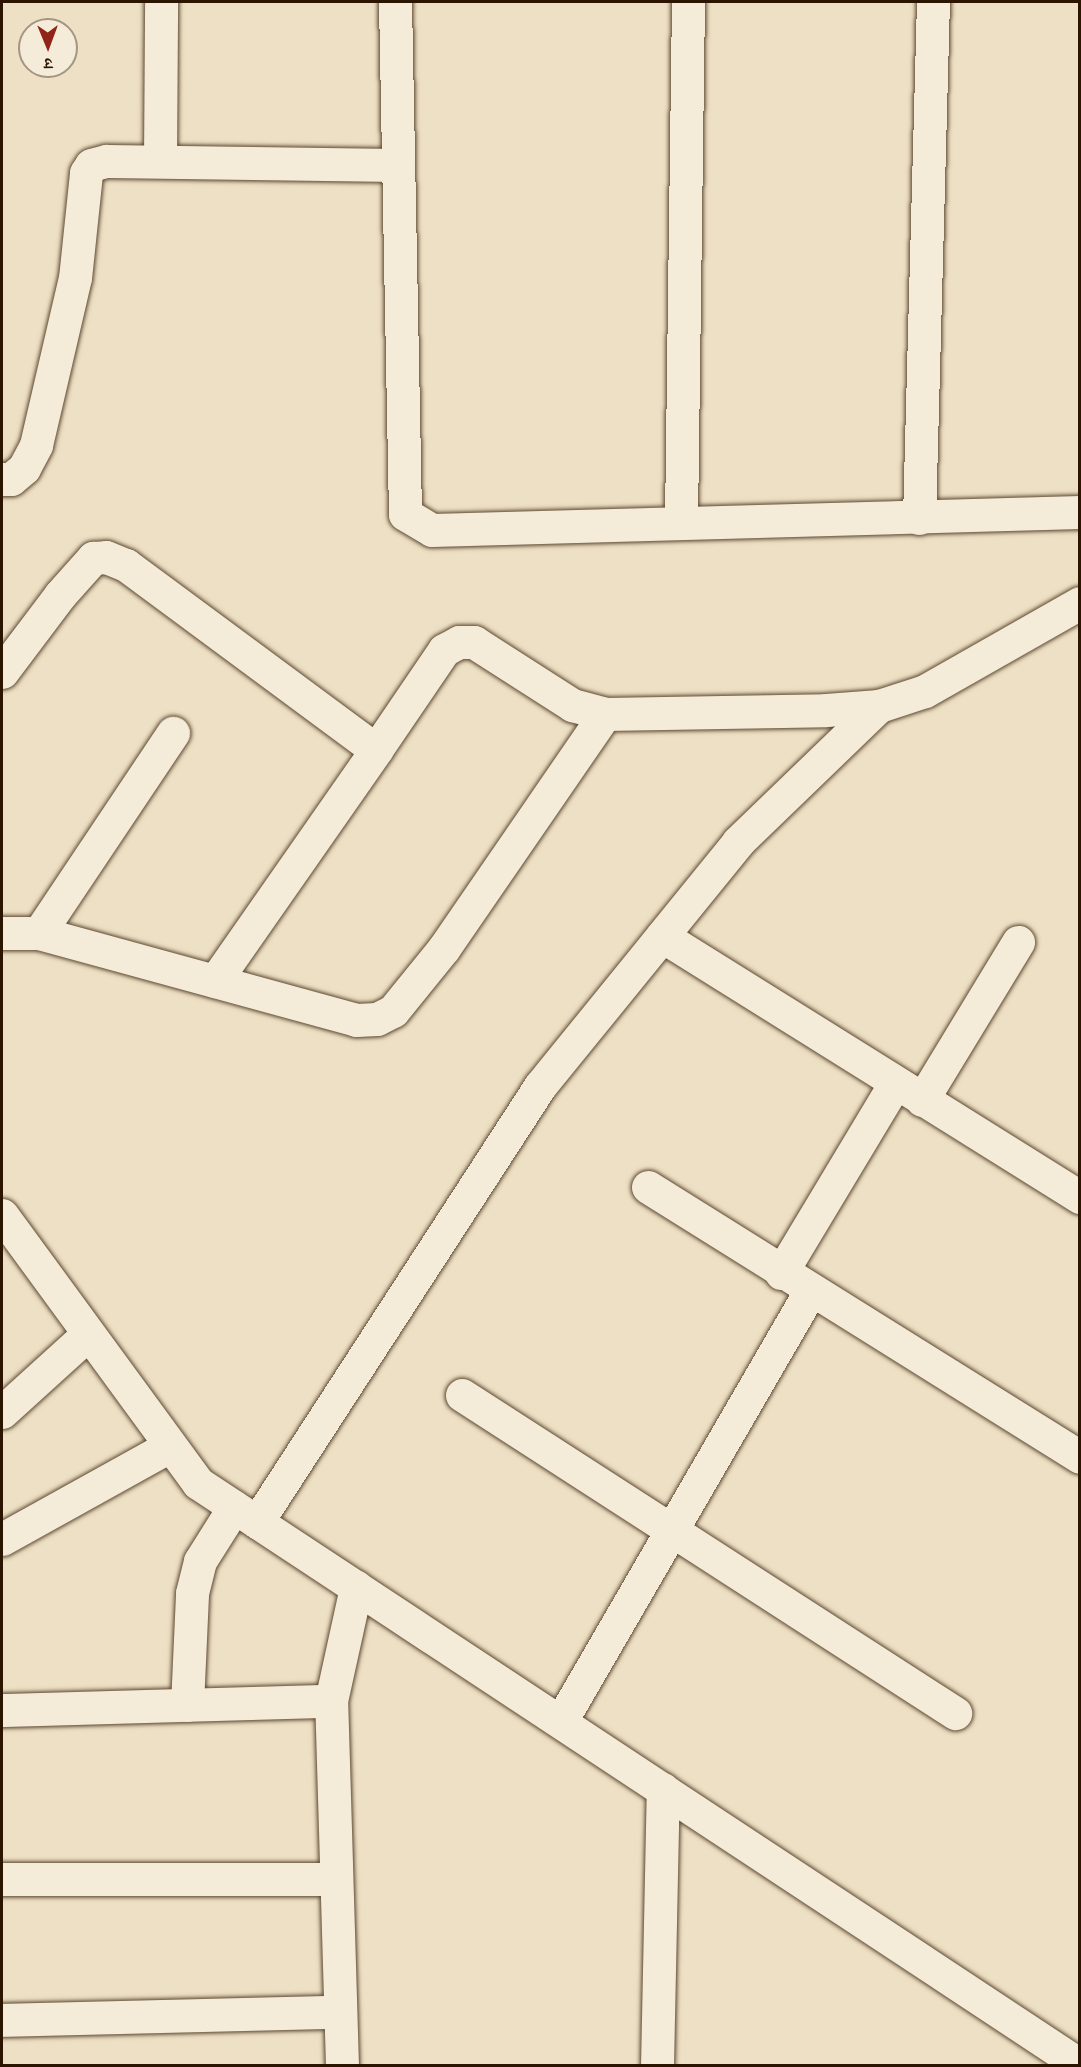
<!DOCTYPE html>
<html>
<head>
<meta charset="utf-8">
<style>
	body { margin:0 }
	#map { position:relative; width:1081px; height:2067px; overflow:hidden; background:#eee0c4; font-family:"Libre Caslon Text","Noto Serif Devanagari",serif }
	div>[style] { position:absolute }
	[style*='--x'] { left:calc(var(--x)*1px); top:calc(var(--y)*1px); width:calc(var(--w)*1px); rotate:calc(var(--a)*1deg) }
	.roads { filter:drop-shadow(0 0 2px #5c4831) drop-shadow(0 0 2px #5c4831) }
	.minor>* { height:33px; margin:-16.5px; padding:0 16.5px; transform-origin:16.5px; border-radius:16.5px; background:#f4ebd9 }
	span { translate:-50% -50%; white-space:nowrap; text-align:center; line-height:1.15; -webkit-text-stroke:5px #f4ebd9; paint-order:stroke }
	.frame { position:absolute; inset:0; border:3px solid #2c1500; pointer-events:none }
	.north { position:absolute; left:18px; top:18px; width:60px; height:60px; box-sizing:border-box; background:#f4ebd9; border:2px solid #a49582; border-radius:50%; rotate:179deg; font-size:16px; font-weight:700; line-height:24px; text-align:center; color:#2c1500 }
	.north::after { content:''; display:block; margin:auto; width:21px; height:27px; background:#8f2418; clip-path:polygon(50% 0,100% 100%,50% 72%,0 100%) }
</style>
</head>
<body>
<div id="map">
	<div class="roads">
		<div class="minor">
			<div style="--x:395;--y:2;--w:512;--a:88.88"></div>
			<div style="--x:405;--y:514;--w:31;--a:31"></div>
			<div style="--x:432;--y:530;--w:648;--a:-1.59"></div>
			<div style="--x:160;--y:161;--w:159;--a:-89.6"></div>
			<div style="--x:2;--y:479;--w:9;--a:0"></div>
			<div style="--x:11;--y:479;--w:17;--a:-40"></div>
			<div style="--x:24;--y:468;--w:26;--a:-62"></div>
			<div style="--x:36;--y:445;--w:171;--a:-76.9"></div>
			<div style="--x:75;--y:278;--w:106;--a:-84"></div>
			<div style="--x:86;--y:173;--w:9;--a:-58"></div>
			<div style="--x:91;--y:165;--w:16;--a:-15"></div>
			<div style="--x:106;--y:161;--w:292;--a:0.8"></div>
			<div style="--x:919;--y:518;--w:516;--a:-88.45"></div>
			<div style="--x:681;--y:521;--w:519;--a:-89.23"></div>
			<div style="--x:2;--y:672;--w:96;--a:-53"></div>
			<div style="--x:60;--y:595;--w:50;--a:-48.3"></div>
			<div style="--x:93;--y:558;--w:13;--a:-4"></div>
			<div style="--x:106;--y:557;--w:22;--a:22"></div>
			<div style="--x:126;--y:565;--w:311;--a:36.5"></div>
			<div style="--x:376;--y:750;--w:121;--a:-55.8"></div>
			<div style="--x:444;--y:650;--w:17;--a:-28"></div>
			<div style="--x:459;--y:642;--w:15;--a:0"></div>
			<div style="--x:474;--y:642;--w:117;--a:32.7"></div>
			<div style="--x:572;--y:705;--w:34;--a:15"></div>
			<div style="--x:605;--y:714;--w:221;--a:-1"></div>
			<div style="--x:826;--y:710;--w:53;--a:-4.3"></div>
			<div style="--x:879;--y:706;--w:48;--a:-18.1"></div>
			<div style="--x:925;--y:691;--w:178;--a:-29.6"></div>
			<div style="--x:2;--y:933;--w:37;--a:0"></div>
			<div style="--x:39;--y:933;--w:329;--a:15.3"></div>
			<div style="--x:356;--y:1020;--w:21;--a:-3"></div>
			<div style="--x:377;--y:1019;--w:18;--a:-27"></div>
			<div style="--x:393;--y:1011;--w:81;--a:-51"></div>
			<div style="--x:444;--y:948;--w:284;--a:-55.5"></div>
			<div style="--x:39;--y:933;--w:241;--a:-56.2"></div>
			<div style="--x:662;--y:936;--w:493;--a:32"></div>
			<div style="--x:215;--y:981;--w:282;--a:-55.1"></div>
			<div style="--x:922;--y:1100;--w:185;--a:-58.7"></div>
			<div style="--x:648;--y:1187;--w:509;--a:32.01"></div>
			<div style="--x:2;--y:1215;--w:332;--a:53.8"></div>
			<div style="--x:198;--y:1483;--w:1057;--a:33.42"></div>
			<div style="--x:781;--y:1273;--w:222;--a:-59"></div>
			<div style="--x:462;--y:1395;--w:587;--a:32.82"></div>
			<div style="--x:2;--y:1412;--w:116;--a:-42.2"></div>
			<div style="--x:257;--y:1522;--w:520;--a:-57.01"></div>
			<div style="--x:540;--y:1086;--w:314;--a:-50.9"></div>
			<div style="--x:738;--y:842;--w:196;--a:-44"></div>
			<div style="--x:2;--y:1539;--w:192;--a:-29"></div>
			<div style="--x:187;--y:1705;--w:112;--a:-87.4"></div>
			<div style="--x:192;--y:1593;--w:33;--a:-76"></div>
			<div style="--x:200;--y:1561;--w:64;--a:-57.8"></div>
			<div style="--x:2;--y:1710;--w:329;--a:-1.6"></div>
			<div style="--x:561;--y:1721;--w:497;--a:-59.9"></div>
			<div style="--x:2;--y:1879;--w:332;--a:0"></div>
			<div style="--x:2;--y:2020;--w:338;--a:-1.4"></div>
			<div style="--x:342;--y:2066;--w:365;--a:-91.7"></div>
			<div style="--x:331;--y:1701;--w:117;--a:-77.6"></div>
			<div style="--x:657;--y:2066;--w:277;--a:-88.8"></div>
		</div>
	</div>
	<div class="frame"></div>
	<div class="north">उ</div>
</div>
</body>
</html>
